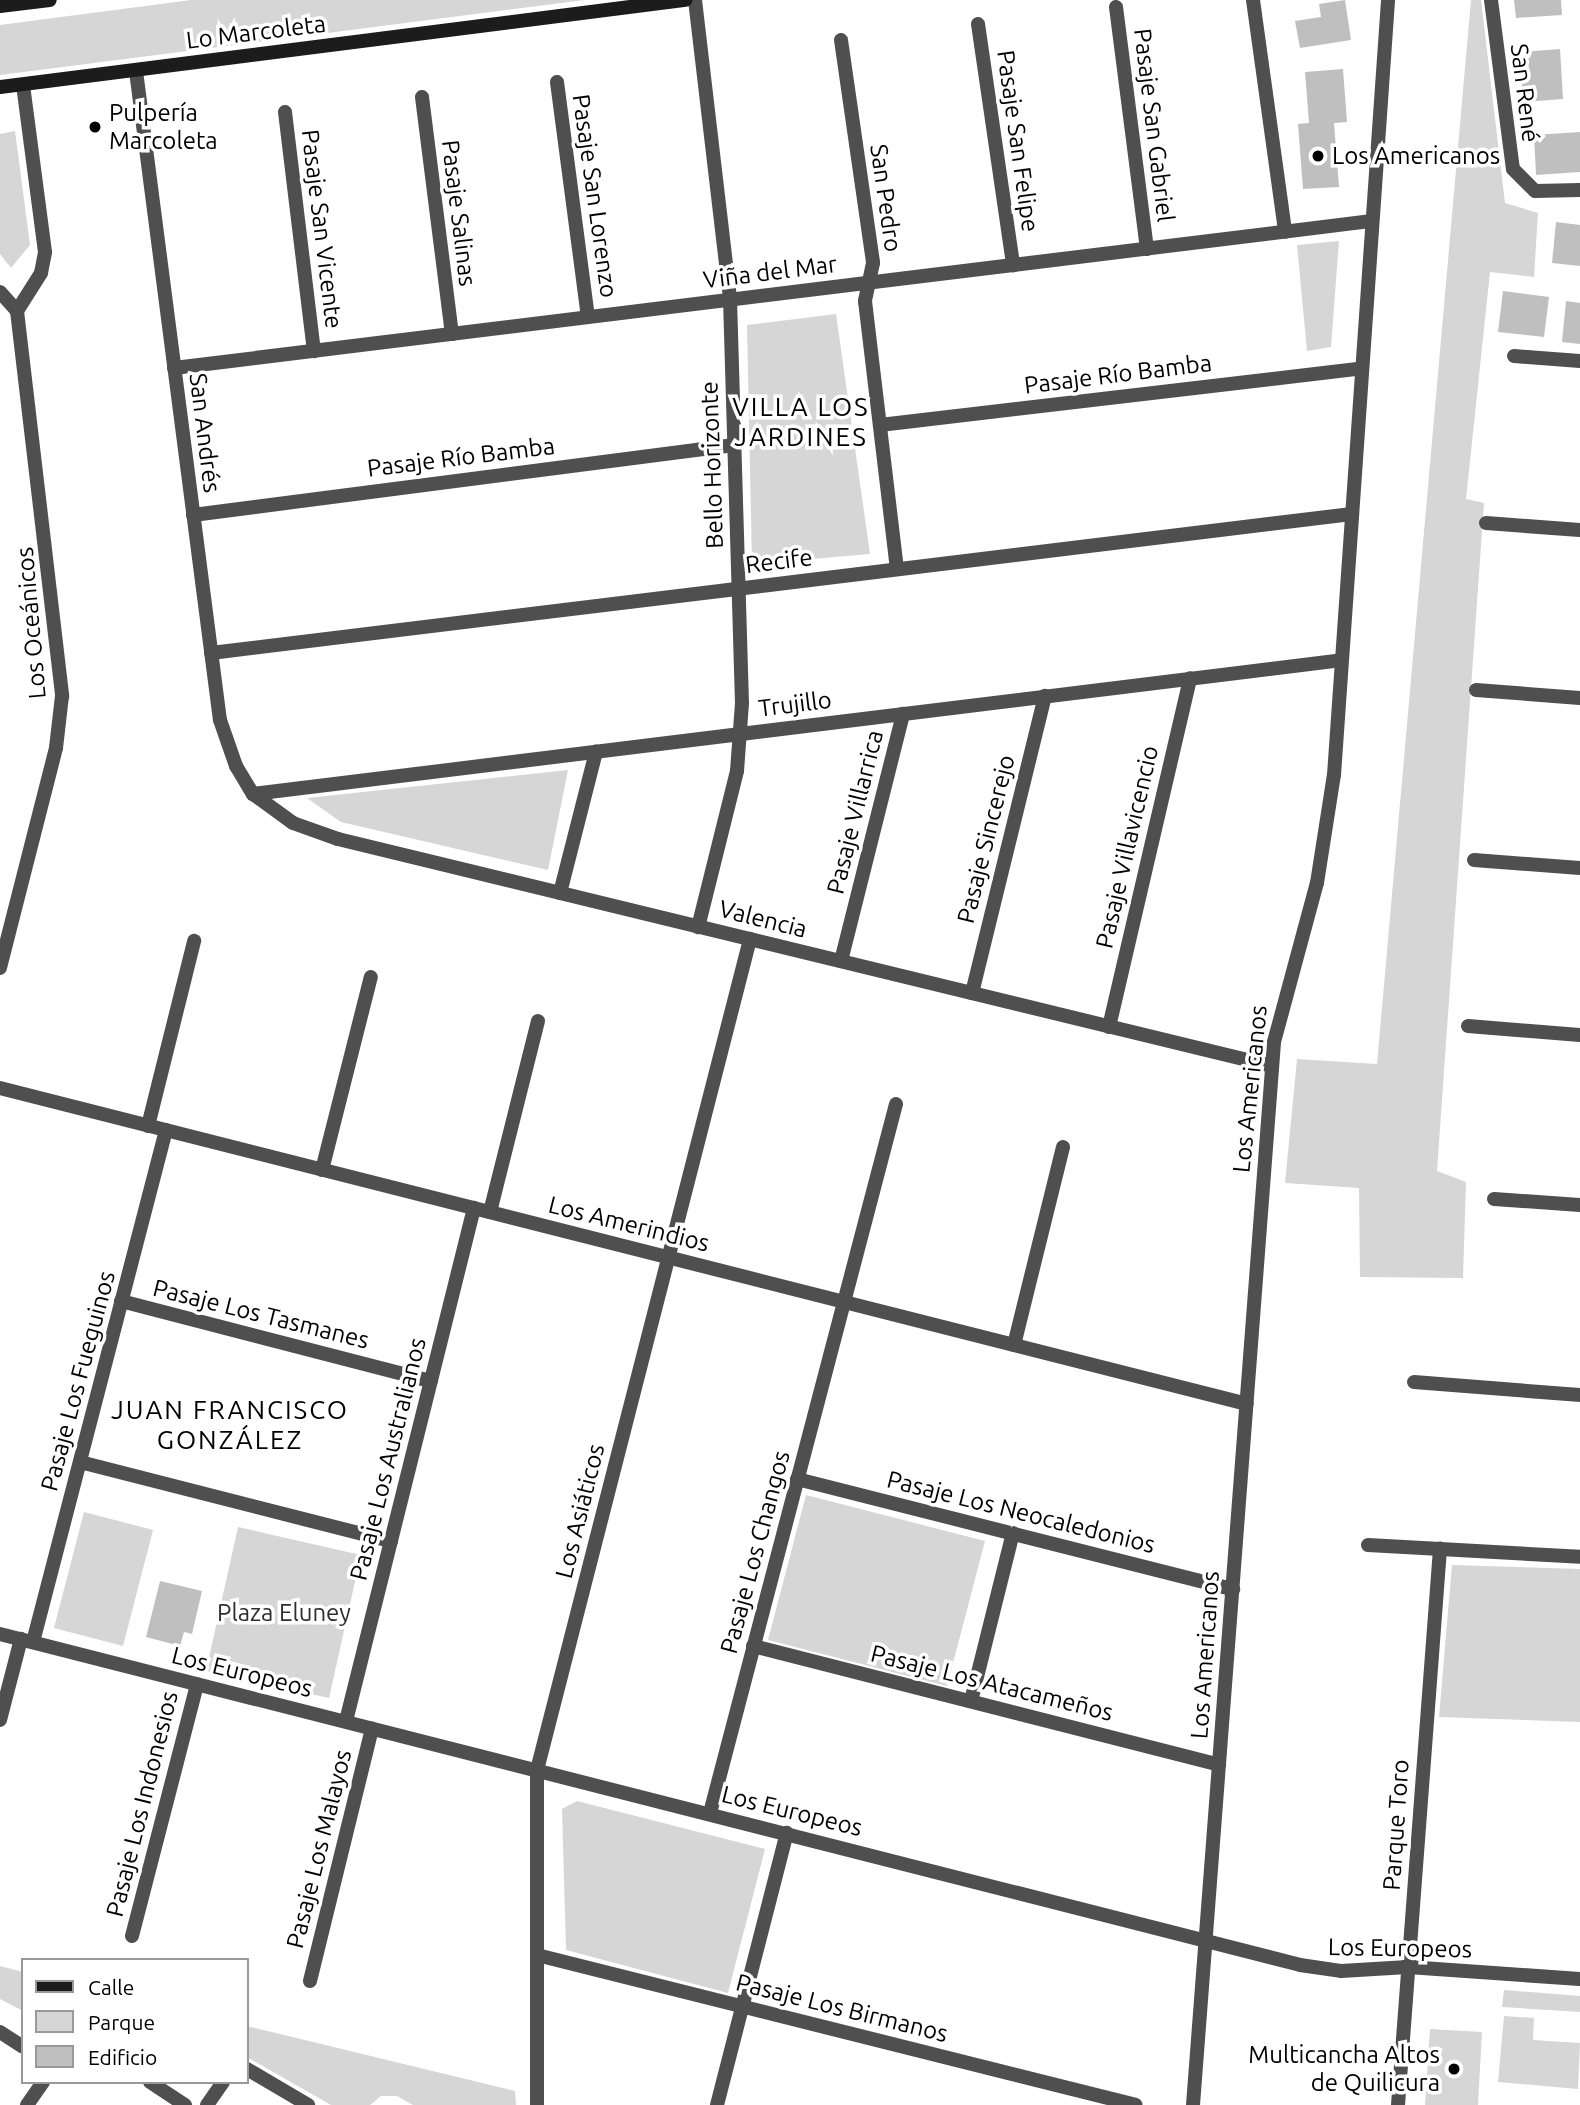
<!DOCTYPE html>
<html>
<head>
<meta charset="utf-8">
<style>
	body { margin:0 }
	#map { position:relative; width:1580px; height:2105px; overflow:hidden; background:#fff; font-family:Ubuntu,sans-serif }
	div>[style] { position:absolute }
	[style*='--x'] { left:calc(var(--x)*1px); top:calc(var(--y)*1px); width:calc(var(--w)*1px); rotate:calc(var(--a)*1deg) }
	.green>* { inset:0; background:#d6d6d6 }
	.building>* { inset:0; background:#bfbfbf }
	.minor>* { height:14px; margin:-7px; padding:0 7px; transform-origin:7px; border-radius:7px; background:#4f4f4f }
	.secondary>* { height:14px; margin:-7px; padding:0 7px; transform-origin:7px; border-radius:7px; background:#1c1c1c }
	.dots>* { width:19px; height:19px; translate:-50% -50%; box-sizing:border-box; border:4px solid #fff; border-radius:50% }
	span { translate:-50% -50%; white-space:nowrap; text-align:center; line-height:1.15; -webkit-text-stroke:7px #fff; paint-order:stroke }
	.street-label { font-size:24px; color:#000 }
	.poi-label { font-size:24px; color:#000 }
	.left { translate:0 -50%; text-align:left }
	.right { translate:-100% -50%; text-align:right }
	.park-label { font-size:24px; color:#2d2d2d }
	.neighbourhood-label { font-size:26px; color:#000; letter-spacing:2px }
	.legend { position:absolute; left:21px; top:1958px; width:228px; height:126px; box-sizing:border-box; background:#fff; border:2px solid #999; margin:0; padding:9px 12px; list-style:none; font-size:21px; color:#000 }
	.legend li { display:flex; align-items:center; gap:14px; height:35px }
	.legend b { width:35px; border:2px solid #999 }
</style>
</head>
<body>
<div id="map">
	<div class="green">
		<div style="clip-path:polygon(191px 0,585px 0,0 75px,0 25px)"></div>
		<div style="clip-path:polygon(1471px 0,1481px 0,1505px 203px,1538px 213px,1534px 277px,1490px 272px,1466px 499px,1484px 503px,1437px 1171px,1466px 1182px,1463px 1278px,1360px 1277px,1359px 1188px,1285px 1183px,1297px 1059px,1377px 1064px)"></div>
		<div style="clip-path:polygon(15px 131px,30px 245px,11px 268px,0 254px,0 134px)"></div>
		<div style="clip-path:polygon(1339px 241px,1331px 347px,1307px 351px,1297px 245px)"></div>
		<div style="clip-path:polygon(836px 314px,870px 554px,752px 564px,747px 325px)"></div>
		<div style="clip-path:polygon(568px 770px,548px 870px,341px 822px,307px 798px)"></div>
		<div style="clip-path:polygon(806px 1495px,985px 1541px,947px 1686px,768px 1640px)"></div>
		<div style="clip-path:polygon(84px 1512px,153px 1530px,123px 1646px,54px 1628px)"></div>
		<div style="clip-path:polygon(238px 1527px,361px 1555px,329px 1698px,206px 1671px)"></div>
		<div style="clip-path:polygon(1452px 1565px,1580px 1569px,1580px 1722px,1439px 1717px)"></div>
		<div style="clip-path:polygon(577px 1801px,765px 1849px,728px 1993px,566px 1950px,562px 1809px)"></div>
		<div style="clip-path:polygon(0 1966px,23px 1972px,23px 2011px,0 1999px)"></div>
		<div style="clip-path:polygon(1504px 1990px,1580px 1996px,1580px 2012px,1502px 2007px)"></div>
		<div style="clip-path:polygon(1504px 2016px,1534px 2018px,1533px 2040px,1580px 2043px,1578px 2089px,1498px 2082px)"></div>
		<div style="clip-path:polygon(247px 2026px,515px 2091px,516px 2105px,413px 2105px,397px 2096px,381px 2096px,370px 2105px,331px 2105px,247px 2057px)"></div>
		<div style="clip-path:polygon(1430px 2029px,1482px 2032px,1478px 2105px,1425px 2105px)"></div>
	</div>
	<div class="building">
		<div style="clip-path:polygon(1345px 0,1351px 40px,1300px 48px,1295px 21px,1321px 17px,1319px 4px)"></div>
		<div style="clip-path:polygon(1514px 0,1561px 0,1562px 15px,1516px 18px)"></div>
		<div style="clip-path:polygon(1560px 49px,1563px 99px,1523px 102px,1520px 52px)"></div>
		<div style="clip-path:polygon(1343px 69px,1347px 122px,1334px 123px,1339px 187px,1303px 189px,1298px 124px,1309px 123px,1305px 72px)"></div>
		<div style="clip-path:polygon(1580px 132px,1580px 172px,1536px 175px,1534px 135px)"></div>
		<div style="clip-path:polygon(1556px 222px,1580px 225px,1580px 266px,1552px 263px)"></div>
		<div style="clip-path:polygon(1503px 291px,1549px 297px,1544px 337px,1498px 332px)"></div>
		<div style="clip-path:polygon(1566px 301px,1580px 303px,1580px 344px,1562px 342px)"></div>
		<div style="clip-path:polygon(160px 1581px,202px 1591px,192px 1634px,184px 1632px,180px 1646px,146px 1637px)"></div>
	</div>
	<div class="minor">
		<div style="--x:695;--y:0;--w:301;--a:83.3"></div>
		<div style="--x:730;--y:299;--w:404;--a:88.3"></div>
		<div style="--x:742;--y:703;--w:68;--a:94.2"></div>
		<div style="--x:737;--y:771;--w:161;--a:104"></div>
		<div style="--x:1253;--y:0;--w:234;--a:82.1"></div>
		<div style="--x:1491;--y:0;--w:170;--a:82.6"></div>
		<div style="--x:1513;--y:169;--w:31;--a:45"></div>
		<div style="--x:1535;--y:191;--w:45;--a:-1.3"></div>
		<div style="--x:1116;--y:7;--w:244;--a:82.7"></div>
		<div style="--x:978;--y:24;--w:244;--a:81.7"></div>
		<div style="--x:841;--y:40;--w:225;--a:81.8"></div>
		<div style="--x:873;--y:263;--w:39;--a:102"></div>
		<div style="--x:865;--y:301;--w:270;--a:83.2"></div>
		<div style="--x:136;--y:71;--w:654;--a:82.63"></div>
		<div style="--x:220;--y:720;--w:49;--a:70.8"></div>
		<div style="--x:236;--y:766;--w:33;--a:59"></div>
		<div style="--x:253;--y:794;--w:49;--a:35.9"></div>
		<div style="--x:293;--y:823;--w:48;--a:19.6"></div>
		<div style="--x:338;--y:839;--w:961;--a:13.66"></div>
		<div style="--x:557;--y:82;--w:237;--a:82.5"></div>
		<div style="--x:422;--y:97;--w:239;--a:82.8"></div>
		<div style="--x:285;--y:112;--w:241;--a:83.1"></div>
		<div style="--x:0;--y:292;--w:25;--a:48"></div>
		<div style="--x:17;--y:311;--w:388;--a:83.3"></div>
		<div style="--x:62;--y:696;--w:52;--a:96.6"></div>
		<div style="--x:56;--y:748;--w:227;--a:104.3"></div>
		<div style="--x:17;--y:311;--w:45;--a:-57.7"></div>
		<div style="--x:41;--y:273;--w:21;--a:-79"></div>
		<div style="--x:45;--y:252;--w:168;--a:-97.5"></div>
		<div style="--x:1514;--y:356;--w:66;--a:4.3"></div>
		<div style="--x:174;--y:368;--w:1207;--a:-7"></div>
		<div style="--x:880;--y:425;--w:485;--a:-6.7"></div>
		<div style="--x:193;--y:515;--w:546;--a:-7.37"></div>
		<div style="--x:1486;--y:523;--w:94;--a:4.3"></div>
		<div style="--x:211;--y:653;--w:1149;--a:-6.95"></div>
		<div style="--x:1476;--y:690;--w:104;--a:4.4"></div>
		<div style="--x:253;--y:794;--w:1097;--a:-7.01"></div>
		<div style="--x:1474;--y:860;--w:106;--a:4.3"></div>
		<div style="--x:560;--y:893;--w:146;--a:-75.7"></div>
		<div style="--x:841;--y:961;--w:255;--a:-75.9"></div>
		<div style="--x:972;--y:993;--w:306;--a:-76.2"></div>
		<div style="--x:1468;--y:1026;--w:112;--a:4.6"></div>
		<div style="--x:1109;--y:1027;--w:358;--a:-76.9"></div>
		<div style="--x:0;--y:1088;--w:1286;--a:14.22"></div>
		<div style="--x:148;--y:1126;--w:191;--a:-76"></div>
		<div style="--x:322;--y:1170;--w:199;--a:-75.8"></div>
		<div style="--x:1494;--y:1199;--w:86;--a:4"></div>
		<div style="--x:490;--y:1212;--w:197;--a:-75.9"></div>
		<div style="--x:121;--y:1301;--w:320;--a:14.5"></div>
		<div style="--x:1014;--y:1345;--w:204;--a:-76.1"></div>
		<div style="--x:1414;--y:1382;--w:167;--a:4.5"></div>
		<div style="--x:80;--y:1462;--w:321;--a:14.3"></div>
		<div style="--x:797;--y:1479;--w:450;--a:14.2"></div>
		<div style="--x:1368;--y:1545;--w:212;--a:3.2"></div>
		<div style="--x:0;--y:1634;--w:1341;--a:14.28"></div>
		<div style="--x:1300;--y:1965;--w:41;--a:8.3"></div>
		<div style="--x:1341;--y:1971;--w:67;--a:-3.4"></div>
		<div style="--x:1408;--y:1967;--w:172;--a:4"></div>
		<div style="--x:33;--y:1642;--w:529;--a:-75.44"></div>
		<div style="--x:753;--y:1646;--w:481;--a:14.3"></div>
		<div style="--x:971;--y:1701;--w:173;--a:-76"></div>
		<div style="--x:0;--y:1720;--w:84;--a:-75.5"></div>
		<div style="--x:346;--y:1721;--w:529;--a:-75.99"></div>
		<div style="--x:710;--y:1813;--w:733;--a:-75.3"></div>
		<div style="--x:132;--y:1936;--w:260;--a:-75.5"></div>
		<div style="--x:537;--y:1955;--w:617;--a:14.06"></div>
		<div style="--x:310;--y:1981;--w:260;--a:-76.2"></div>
		<div style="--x:0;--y:2032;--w:27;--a:33"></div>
		<div style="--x:247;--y:2069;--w:71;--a:30.5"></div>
		<div style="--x:150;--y:2082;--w:42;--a:33.3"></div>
		<div style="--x:27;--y:2105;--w:28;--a:-55"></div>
		<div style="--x:207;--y:2105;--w:28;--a:-55"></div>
		<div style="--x:537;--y:2105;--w:335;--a:-90"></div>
		<div style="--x:537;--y:1770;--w:858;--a:-75.62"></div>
		<div style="--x:717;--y:2105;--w:281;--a:-75.6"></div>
		<div style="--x:1193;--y:2105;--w:1066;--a:-85.64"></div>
		<div style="--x:1274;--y:1042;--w:165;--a:-74.9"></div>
		<div style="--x:1317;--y:883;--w:109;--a:-81.1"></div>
		<div style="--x:1334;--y:775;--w:777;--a:-86.01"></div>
		<div style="--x:1398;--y:2105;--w:558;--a:-85.68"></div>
	</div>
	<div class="secondary">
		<div style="--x:0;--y:6;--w:50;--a:-6.8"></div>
		<div style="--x:0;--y:87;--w:691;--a:-7.24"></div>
	</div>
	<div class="dots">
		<div style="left:95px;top:127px;background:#000"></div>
		<div style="left:1318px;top:156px;background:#000"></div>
		<div style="left:1454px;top:2069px;background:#000"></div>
	</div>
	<div class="street-label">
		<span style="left:256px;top:32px;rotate:-7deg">Lo Marcoleta</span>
		<span style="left:1525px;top:93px;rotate:83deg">San René</span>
		<span style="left:1154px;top:125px;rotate:83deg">Pasaje San Gabriel</span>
		<span style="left:1018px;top:141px;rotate:82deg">Pasaje San Felipe</span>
		<span style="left:595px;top:196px;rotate:82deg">Pasaje San Lorenzo</span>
		<span style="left:886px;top:198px;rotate:82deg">San Pedro</span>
		<span style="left:459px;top:213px;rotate:83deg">Pasaje Salinas</span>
		<span style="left:322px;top:229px;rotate:83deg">Pasaje San Vicente</span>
		<span style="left:770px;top:272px;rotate:-7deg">Viña del Mar</span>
		<span style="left:1118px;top:374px;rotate:-7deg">Pasaje Río Bamba</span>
		<span style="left:205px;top:433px;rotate:83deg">San Andrés</span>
		<span style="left:461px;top:457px;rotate:-7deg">Pasaje Río Bamba</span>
		<span style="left:712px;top:465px;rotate:-92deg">Bello Horizonte</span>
		<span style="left:779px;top:561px;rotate:-7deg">Recife</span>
		<span style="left:31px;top:623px;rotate:-95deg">Los Oceánicos</span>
		<span style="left:795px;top:704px;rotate:-7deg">Trujillo</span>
		<span style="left:855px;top:812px;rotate:-76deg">Pasaje Villarrica</span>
		<span style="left:986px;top:839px;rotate:-76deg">Pasaje Sincerejo</span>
		<span style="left:1127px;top:847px;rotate:-77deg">Pasaje Villavicencio</span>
		<span style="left:763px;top:919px;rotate:14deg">Valencia</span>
		<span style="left:1250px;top:1089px;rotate:-84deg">Los Americanos</span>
		<span style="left:629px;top:1224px;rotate:14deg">Los Amerindios</span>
		<span style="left:261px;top:1314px;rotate:14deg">Pasaje Los Tasmanes</span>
		<span style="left:78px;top:1381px;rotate:-75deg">Pasaje Los Fueguinos</span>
		<span style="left:388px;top:1459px;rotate:-76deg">Pasaje Los Australianos</span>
		<span style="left:580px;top:1511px;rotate:-76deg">Los Asiáticos</span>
		<span style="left:1021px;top:1512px;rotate:14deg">Pasaje Los Neocaledonios</span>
		<span style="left:755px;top:1552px;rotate:-75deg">Pasaje Los Changos</span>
		<span style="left:1205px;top:1655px;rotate:-86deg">Los Americanos</span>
		<span style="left:242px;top:1672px;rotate:14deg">Los Europeos</span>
		<span style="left:992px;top:1683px;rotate:14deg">Pasaje Los Atacameños</span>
		<span style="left:142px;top:1804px;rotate:-76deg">Pasaje Los Indonesios</span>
		<span style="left:792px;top:1811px;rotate:14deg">Los Europeos</span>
		<span style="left:1396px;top:1825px;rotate:-86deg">Parque Toro</span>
		<span style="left:319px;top:1849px;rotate:-76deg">Pasaje Los Malayos</span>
		<span style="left:1400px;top:1948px;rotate:1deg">Los Europeos</span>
		<span style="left:842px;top:2008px;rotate:14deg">Pasaje Los Birmanos</span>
	</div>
	<div class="poi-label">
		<span class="left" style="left:109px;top:127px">Pulpería<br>Marcoleta</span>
		<span class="left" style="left:1332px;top:156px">Los Americanos</span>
		<span class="right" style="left:1440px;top:2069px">Multicancha Altos<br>de Quilicura</span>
	</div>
	<div class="park-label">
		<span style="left:284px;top:1613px">Plaza Eluney</span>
	</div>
	<div class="neighbourhood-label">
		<span style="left:801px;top:422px">VILLA LOS<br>JARDINES</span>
		<span style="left:230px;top:1425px">JUAN FRANCISCO<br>GONZÁLEZ</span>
	</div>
	<ul class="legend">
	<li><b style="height:9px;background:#1c1c1c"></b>Calle</li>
	<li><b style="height:19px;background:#d6d6d6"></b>Parque</li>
	<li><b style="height:19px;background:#bfbfbf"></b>Edificio</li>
	</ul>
</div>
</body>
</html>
